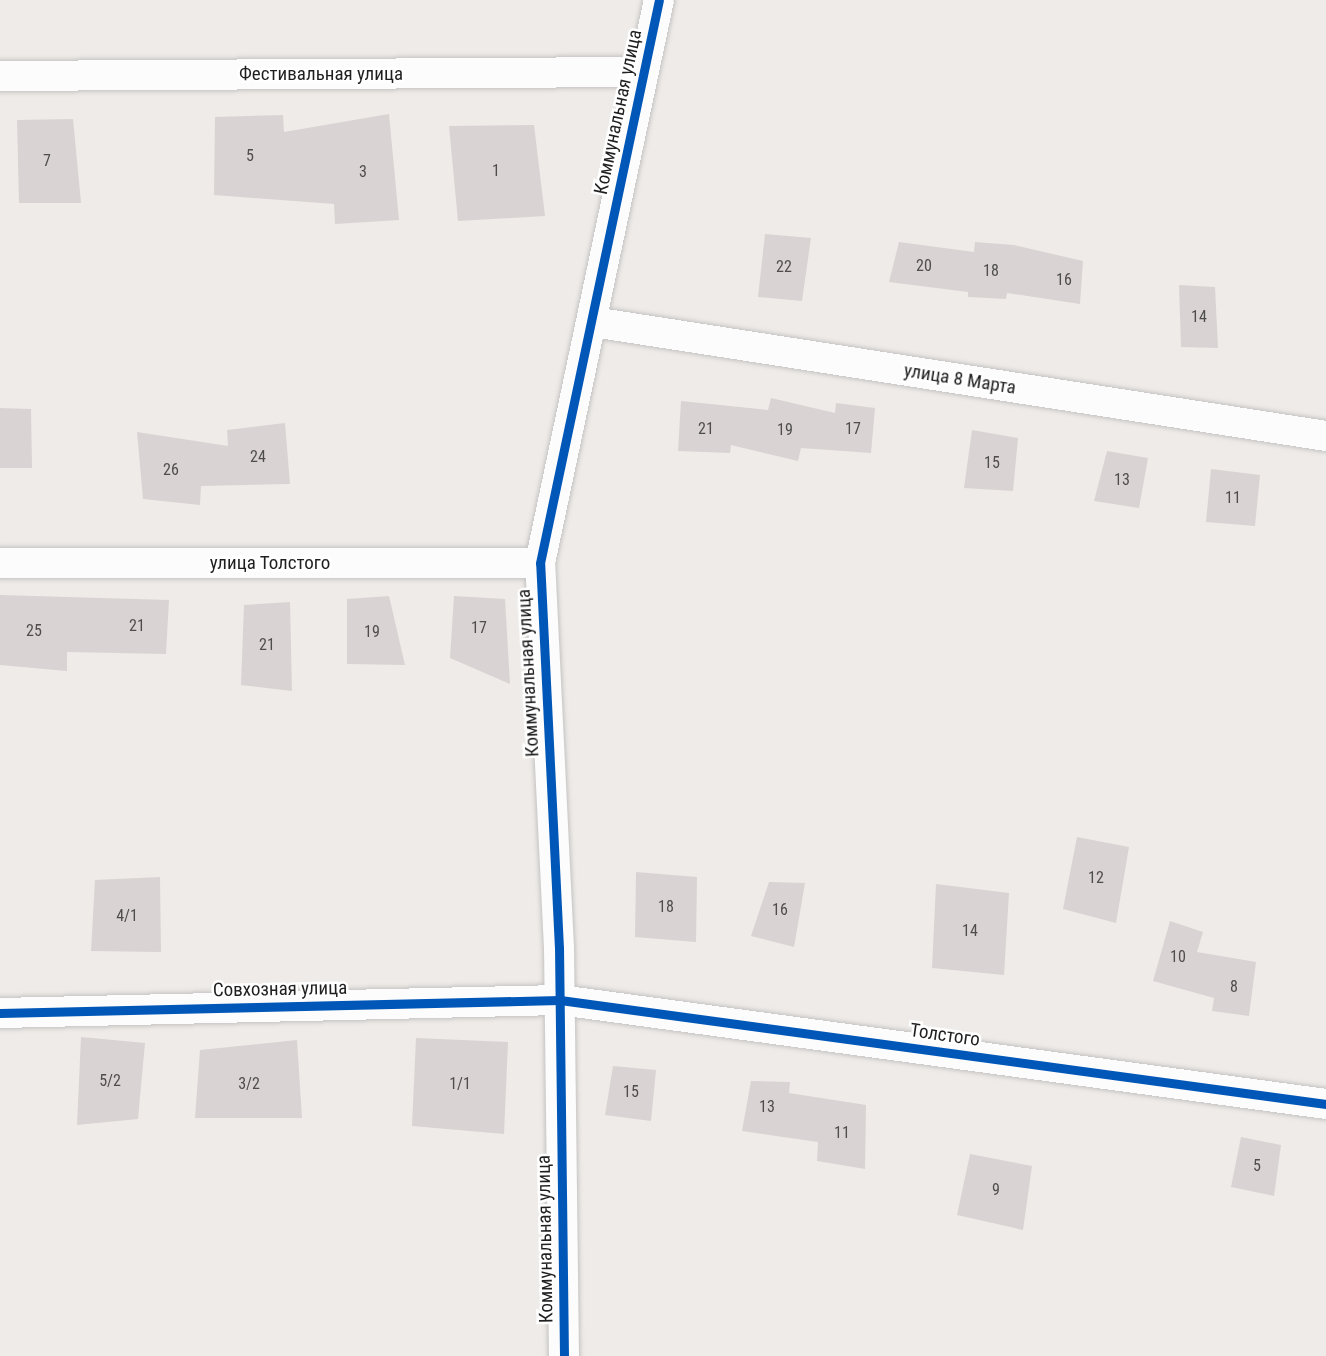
<!DOCTYPE html>
<html>
<head>
<meta charset="utf-8">
<style>
	body { margin:0 }
	#map { position:relative; width:1326px; height:1356px; overflow:hidden; background:#eeebe8; font-family:"Roboto Condensed",sans-serif }
	div>[style] { position:absolute }
	[style*='--x'] { left:calc(var(--x)*1px); top:calc(var(--y)*1px); width:calc(var(--w)*1px); rotate:calc(var(--a)*1deg) }
	.building>* { inset:0; background:#d9d4d3 }
	.roads { filter:drop-shadow(0 0 2px #c5c3c2) drop-shadow(0 0 2px #c5c3c2) }
	.minor>* { height:30px; margin:-15px; padding:0 15px; transform-origin:15px; border-radius:15px; background:#fcfcfc }
	.cycleway>* { height:9px; margin:-4.5px; padding:0 4.5px; transform-origin:4.5px; border-radius:4.5px; background:#0057b8 }
	span { translate:-50% -50%; white-space:nowrap; text-align:center; line-height:1.15; -webkit-text-stroke:5px #fff; paint-order:stroke }
	.number-label { font-size:16px; color:#4e4c4c }
	.number-label span { -webkit-text-stroke-width:0 }
	.street-label { font-size:19px; color:#1f1f1f }
</style>
</head>
<body>
<div id="map">
	<div class="building">
		<div style="clip-path:polygon(389px 114px,399px 220px,335px 224px,334px 204px,214px 195px,215px 117px,283px 115px,284px 132px)"></div>
		<div style="clip-path:polygon(73px 119px,81px 203px,19px 203px,17px 120px)"></div>
		<div style="clip-path:polygon(534px 125px,545px 216px,458px 221px,449px 126px)"></div>
		<div style="clip-path:polygon(765px 234px,811px 238px,802px 301px,758px 297px)"></div>
		<div style="clip-path:polygon(899px 242px,974px 252px,975px 242px,1014px 245px,1083px 261px,1080px 304px,1007px 293px,1006px 299px,968px 297px,968px 292px,889px 282px)"></div>
		<div style="clip-path:polygon(1179px 285px,1215px 287px,1218px 348px,1181px 347px)"></div>
		<div style="clip-path:polygon(771px 398px,835px 413px,836px 403px,875px 408px,871px 453px,801px 448px,798px 461px,731px 445px,730px 453px,678px 451px,681px 401px,768px 410px)"></div>
		<div style="clip-path:polygon(0 408px,31px 409px,32px 468px,0 468px)"></div>
		<div style="clip-path:polygon(285px 423px,290px 484px,201px 486px,200px 505px,143px 499px,137px 432px,228px 446px,227px 430px)"></div>
		<div style="clip-path:polygon(972px 430px,1018px 438px,1013px 491px,964px 488px)"></div>
		<div style="clip-path:polygon(1107px 451px,1148px 458px,1139px 508px,1094px 501px)"></div>
		<div style="clip-path:polygon(1211px 469px,1260px 475px,1255px 526px,1206px 522px)"></div>
		<div style="clip-path:polygon(0 595px,169px 600px,166px 654px,67px 652px,67px 671px,0 665px)"></div>
		<div style="clip-path:polygon(389px 596px,405px 665px,347px 664px,347px 599px)"></div>
		<div style="clip-path:polygon(454px 596px,505px 599px,510px 684px,450px 658px)"></div>
		<div style="clip-path:polygon(290px 602px,292px 691px,241px 685px,244px 605px)"></div>
		<div style="clip-path:polygon(1077px 837px,1129px 847px,1116px 923px,1063px 909px)"></div>
		<div style="clip-path:polygon(636px 872px,697px 877px,696px 942px,635px 937px)"></div>
		<div style="clip-path:polygon(160px 877px,161px 952px,91px 951px,95px 880px)"></div>
		<div style="clip-path:polygon(769px 882px,805px 883px,794px 947px,751px 936px)"></div>
		<div style="clip-path:polygon(936px 884px,1009px 893px,1004px 975px,932px 968px)"></div>
		<div style="clip-path:polygon(1170px 921px,1203px 932px,1197px 952px,1256px 962px,1249px 1016px,1212px 1011px,1214px 998px,1153px 981px)"></div>
		<div style="clip-path:polygon(81px 1037px,145px 1043px,138px 1119px,77px 1125px)"></div>
		<div style="clip-path:polygon(416px 1038px,508px 1042px,504px 1134px,412px 1126px)"></div>
		<div style="clip-path:polygon(297px 1040px,302px 1118px,195px 1118px,200px 1050px)"></div>
		<div style="clip-path:polygon(613px 1066px,656px 1070px,651px 1121px,605px 1115px)"></div>
		<div style="clip-path:polygon(751px 1081px,790px 1082px,789px 1093px,866px 1105px,865px 1169px,817px 1161px,818px 1142px,742px 1131px)"></div>
		<div style="clip-path:polygon(1241px 1137px,1281px 1145px,1274px 1196px,1231px 1187px)"></div>
		<div style="clip-path:polygon(970px 1154px,1032px 1166px,1023px 1230px,957px 1215px)"></div>
	</div>
	<div class="roads">
		<div class="minor">
			<div style="--x:0;--y:76;--w:643;--a:-0.36"></div>
			<div style="--x:593;--y:322;--w:742;--a:8.84"></div>
			<div style="--x:0;--y:563;--w:540;--a:0"></div>
			<div style="--x:0;--y:1013;--w:560;--a:-1.33"></div>
			<div style="--x:560;--y:1000;--w:773;--a:7.73"></div>
			<div style="--x:564;--y:1356;--w:408;--a:-90.7"></div>
			<div style="--x:559;--y:948;--w:385;--a:-92.8"></div>
			<div style="--x:540;--y:563;--w:575;--a:-78.07"></div>
		</div>
	</div>
	<div class="cycleway">
		<div style="--x:0;--y:1013;--w:560;--a:-1.33"></div>
		<div style="--x:560;--y:1000;--w:773;--a:7.73"></div>
		<div style="--x:564;--y:1356;--w:408;--a:-90.7"></div>
		<div style="--x:559;--y:948;--w:385;--a:-92.8"></div>
		<div style="--x:540;--y:563;--w:575;--a:-78.07"></div>
	</div>
	<div class="number-label">
		<span style="left:250px;top:156px">5</span>
		<span style="left:47px;top:161px">7</span>
		<span style="left:496px;top:171px">1</span>
		<span style="left:363px;top:172px">3</span>
		<span style="left:924px;top:266px">20</span>
		<span style="left:784px;top:267px">22</span>
		<span style="left:991px;top:271px">18</span>
		<span style="left:1064px;top:280px">16</span>
		<span style="left:1199px;top:317px">14</span>
		<span style="left:706px;top:429px">21</span>
		<span style="left:853px;top:429px">17</span>
		<span style="left:785px;top:430px">19</span>
		<span style="left:258px;top:457px">24</span>
		<span style="left:992px;top:463px">15</span>
		<span style="left:171px;top:470px">26</span>
		<span style="left:1122px;top:480px">13</span>
		<span style="left:1233px;top:498px">11</span>
		<span style="left:137px;top:626px">21</span>
		<span style="left:479px;top:628px">17</span>
		<span style="left:34px;top:631px">25</span>
		<span style="left:372px;top:632px">19</span>
		<span style="left:267px;top:645px">21</span>
		<span style="left:1096px;top:878px">12</span>
		<span style="left:666px;top:907px">18</span>
		<span style="left:780px;top:910px">16</span>
		<span style="left:127px;top:916px">4/1</span>
		<span style="left:970px;top:931px">14</span>
		<span style="left:1178px;top:957px">10</span>
		<span style="left:1234px;top:987px">8</span>
		<span style="left:110px;top:1081px">5/2</span>
		<span style="left:249px;top:1084px">3/2</span>
		<span style="left:460px;top:1084px">1/1</span>
		<span style="left:631px;top:1092px">15</span>
		<span style="left:767px;top:1107px">13</span>
		<span style="left:842px;top:1133px">11</span>
		<span style="left:1257px;top:1166px">5</span>
		<span style="left:996px;top:1190px">9</span>
	</div>
	<div class="street-label">
		<span style="left:321px;top:74px">Фестивальная улица</span>
		<span style="left:618px;top:112px;rotate:-78deg">Коммунальная улица</span>
		<span style="left:960px;top:379px;rotate:9deg">улица 8 Марта</span>
		<span style="left:270px;top:563px">улица Толстого</span>
		<span style="left:528px;top:673px;rotate:-93deg">Коммунальная улица</span>
		<span style="left:280px;top:989px;rotate:-1deg">Совхозная улица</span>
		<span style="left:945px;top:1035px;rotate:8deg">Толстого</span>
		<span style="left:545px;top:1239px;rotate:-91deg">Коммунальная улица</span>
	</div>
</div>
</body>
</html>
